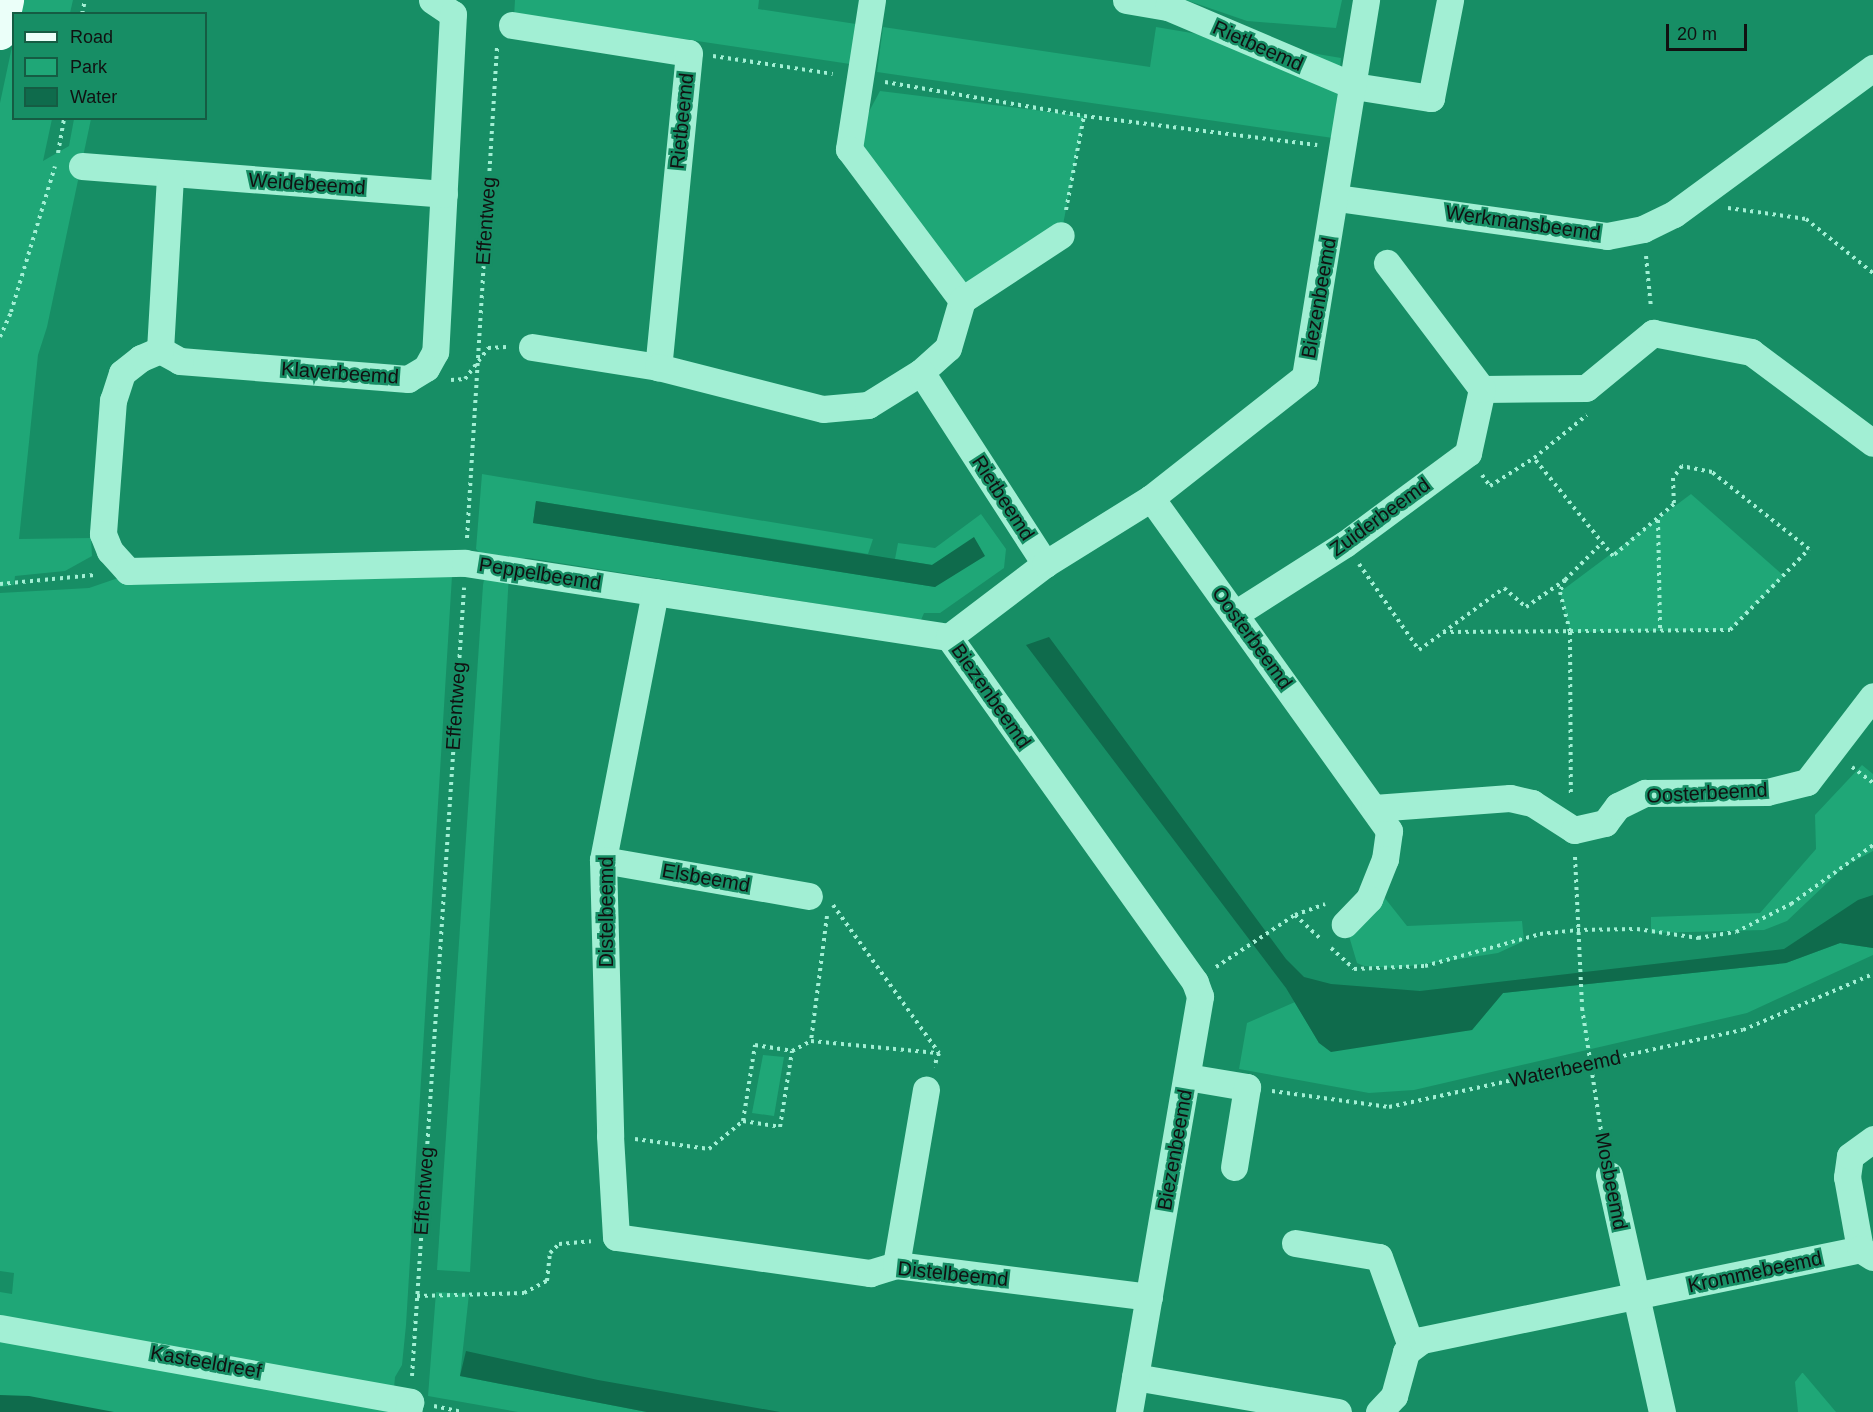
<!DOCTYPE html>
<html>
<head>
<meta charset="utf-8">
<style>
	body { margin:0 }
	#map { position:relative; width:1873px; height:1412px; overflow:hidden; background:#178e65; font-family:Arial,sans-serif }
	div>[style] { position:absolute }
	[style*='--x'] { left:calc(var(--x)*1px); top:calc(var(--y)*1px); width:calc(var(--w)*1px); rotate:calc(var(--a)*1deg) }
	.green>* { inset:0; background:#1fa777 }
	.water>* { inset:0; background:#0f6b4c }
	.path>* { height:4px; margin-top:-2px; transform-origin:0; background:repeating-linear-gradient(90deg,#a2efd4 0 3px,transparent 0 7.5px) }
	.minor>* { height:27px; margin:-13.5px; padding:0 13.5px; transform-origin:13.5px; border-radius:13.5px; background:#a2efd4 }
	.major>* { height:33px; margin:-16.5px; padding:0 16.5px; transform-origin:16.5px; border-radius:16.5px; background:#ebfff9 }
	span { translate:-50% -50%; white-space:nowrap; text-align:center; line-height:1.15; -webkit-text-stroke:5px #178e65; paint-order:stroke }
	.street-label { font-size:20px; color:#111 }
	.legend { position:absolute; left:12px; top:12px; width:195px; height:108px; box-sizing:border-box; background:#178e65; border:2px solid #155c43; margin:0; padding:8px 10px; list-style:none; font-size:18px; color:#111 }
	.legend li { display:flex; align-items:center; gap:12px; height:30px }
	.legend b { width:30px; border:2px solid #155c43 }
	.scale { position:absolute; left:1666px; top:24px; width:81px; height:27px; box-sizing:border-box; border:3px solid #111; border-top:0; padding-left:8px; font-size:18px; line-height:21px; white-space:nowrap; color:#111; -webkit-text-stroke:4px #178e65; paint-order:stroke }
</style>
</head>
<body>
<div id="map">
	<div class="green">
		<div style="clip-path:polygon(22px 0,73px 0,70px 13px,20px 14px)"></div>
		<div style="clip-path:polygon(515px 0,759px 0,758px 9px,856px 24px,850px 64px,550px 19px,514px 17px)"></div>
		<div style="clip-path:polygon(1186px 0,1342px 0,1336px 28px,1247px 21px)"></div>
		<div style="clip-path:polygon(883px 27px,1150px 67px,1156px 27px,1341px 58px,1333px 138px,877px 72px)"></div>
		<div style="clip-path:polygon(13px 42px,14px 118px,52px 119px,43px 161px,69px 146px,74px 119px,91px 119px,47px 327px,38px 355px,19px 539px,91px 538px,92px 556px,65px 571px,15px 576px,14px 585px,0 587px,0 103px)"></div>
		<div style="clip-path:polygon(880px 91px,1084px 116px,1061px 235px,962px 300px,849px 149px)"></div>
		<div style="clip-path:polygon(482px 474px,873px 539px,868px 554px,536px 501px,533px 523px,935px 587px,975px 538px,932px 565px,895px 559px,898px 543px,935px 548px,981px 514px,1006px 549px,1004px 568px,940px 613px,924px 613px,921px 620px,528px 558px,510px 560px,482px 555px,476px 549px)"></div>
		<div style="clip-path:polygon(1691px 494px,1784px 576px,1730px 630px,1570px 632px,1560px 592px)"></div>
		<div style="clip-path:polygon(509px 573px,470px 1272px,437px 1270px,483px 585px,485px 574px)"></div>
		<div style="clip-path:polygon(124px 576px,452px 576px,406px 1325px,402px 1365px,395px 1377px,392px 1412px,0 1412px,0 1292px,12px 1294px,14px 1273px,0 1271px,0 593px,89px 588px)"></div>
		<div style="clip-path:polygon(1862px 765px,1873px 774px,1873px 851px,1845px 866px,1787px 921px,1764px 930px,1651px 933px,1651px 917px,1760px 913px,1816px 849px,1815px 815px)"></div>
		<div style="clip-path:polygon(1384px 897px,1407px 926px,1522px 921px,1524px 941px,1498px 953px,1453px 960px,1395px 968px,1364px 966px,1357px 963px,1346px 926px)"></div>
		<div style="clip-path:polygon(1840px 943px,1873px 948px,1873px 955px,1747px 1013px,1414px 1090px,1369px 1093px,1239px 1069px,1247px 1023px,1295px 1002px,1319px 1043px,1472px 1030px,1503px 993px,1786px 963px)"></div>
		<div style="clip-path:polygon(763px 1055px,784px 1057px,774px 1116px,752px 1113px)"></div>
		<div style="clip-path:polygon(436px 1292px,469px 1294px,460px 1376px,647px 1412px,518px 1412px,428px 1396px)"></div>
		<div style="clip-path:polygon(1802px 1373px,1803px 1373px,1836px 1412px,1798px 1412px,1795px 1382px)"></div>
	</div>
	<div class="water">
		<div style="clip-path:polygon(536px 501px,932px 565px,974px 537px,985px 556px,935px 587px,533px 523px)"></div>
		<div style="clip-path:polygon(1049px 637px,1286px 959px,1304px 977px,1331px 984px,1420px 991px,1784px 949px,1858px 900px,1873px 895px,1873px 948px,1840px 943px,1786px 963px,1503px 993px,1472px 1030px,1331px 1052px,1319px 1043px,1286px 988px,1026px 645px)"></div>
		<div style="clip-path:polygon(466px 1351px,598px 1380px,780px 1412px,647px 1412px,460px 1376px)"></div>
		<div style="clip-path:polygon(0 1395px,29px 1396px,114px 1412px,0 1412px)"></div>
	</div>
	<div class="path">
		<div style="--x:82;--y:14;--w:14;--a:-78"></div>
		<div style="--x:713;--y:56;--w:121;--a:8.5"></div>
		<div style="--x:885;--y:82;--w:202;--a:9.7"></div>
		<div style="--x:1084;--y:116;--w:235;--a:7.1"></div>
		<div style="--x:58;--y:153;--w:36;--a:-80"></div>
		<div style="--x:1728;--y:208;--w:79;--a:8"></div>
		<div style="--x:1806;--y:219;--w:86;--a:38.9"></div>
		<div style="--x:1066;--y:210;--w:96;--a:-79.2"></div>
		<div style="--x:1646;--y:256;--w:52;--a:84.5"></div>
		<div style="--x:0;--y:337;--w:27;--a:-66"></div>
		<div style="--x:11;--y:312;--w:152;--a:-73.2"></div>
		<div style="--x:451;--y:380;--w:14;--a:-4"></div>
		<div style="--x:465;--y:379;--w:39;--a:-53"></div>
		<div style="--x:488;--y:348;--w:18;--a:-3"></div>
		<div style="--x:1482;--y:475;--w:14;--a:54"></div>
		<div style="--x:1490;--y:486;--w:52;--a:-32.5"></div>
		<div style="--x:1534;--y:458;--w:68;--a:-39.1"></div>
		<div style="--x:1658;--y:520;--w:109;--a:88.9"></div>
		<div style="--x:467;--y:538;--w:493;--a:-86.5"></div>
		<div style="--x:1359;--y:564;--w:105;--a:55.1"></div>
		<div style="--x:1419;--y:650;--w:105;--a:-36.1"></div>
		<div style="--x:1504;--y:588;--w:29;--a:41"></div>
		<div style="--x:1526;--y:607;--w:47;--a:-34.7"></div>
		<div style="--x:1565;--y:580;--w:51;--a:-45"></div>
		<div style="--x:1565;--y:580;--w:13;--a:113"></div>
		<div style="--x:1560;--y:592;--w:41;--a:76"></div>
		<div style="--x:1570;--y:632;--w:164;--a:89.7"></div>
		<div style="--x:0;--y:584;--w:95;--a:-5.4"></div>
		<div style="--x:1443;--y:632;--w:287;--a:-0.4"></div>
		<div style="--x:1730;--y:630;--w:113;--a:-45.7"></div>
		<div style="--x:1809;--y:549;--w:124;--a:-141.6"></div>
		<div style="--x:1712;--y:472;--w:31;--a:-169"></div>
		<div style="--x:1682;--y:466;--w:15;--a:127"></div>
		<div style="--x:1673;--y:478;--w:26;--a:88"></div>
		<div style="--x:1674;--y:504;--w:80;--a:139.6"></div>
		<div style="--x:1613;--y:556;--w:126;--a:-128.9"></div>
		<div style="--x:1852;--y:767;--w:26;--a:37"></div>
		<div style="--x:1575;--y:857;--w:151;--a:87.3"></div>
		<div style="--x:1582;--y:1008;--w:144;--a:81.2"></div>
		<div style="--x:833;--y:905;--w:182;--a:54.4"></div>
		<div style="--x:939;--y:1053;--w:15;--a:110"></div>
		<div style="--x:1295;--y:915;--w:32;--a:-20"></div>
		<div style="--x:827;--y:916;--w:126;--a:97.3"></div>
		<div style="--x:811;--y:1041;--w:129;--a:5.4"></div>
		<div style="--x:1331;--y:948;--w:31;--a:42"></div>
		<div style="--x:1354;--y:969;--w:71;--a:-2.4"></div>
		<div style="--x:1425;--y:966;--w:119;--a:-15.5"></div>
		<div style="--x:1540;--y:934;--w:37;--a:-6"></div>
		<div style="--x:1577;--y:930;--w:60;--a:-1"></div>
		<div style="--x:1637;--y:929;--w:62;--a:8.4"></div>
		<div style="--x:1698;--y:938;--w:38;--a:-9"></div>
		<div style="--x:1736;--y:932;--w:62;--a:-27"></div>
		<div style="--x:1791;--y:904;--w:101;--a:-35.7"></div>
		<div style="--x:1216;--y:967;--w:95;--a:-33.4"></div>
		<div style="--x:1295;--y:915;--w:35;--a:43"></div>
		<div style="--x:1272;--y:1091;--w:118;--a:7.8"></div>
		<div style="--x:1389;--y:1107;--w:362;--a:-12.3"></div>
		<div style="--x:1743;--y:1030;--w:142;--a:-23.3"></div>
		<div style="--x:743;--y:1121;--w:77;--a:-81"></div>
		<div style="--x:755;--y:1045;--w:37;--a:9"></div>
		<div style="--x:635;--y:1139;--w:75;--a:7.7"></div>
		<div style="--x:709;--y:1149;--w:44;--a:-39.5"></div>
		<div style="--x:743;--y:1121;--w:37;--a:9"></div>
		<div style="--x:780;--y:1127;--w:77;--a:-81"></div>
		<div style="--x:792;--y:1051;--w:21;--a:-28"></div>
		<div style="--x:417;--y:1296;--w:107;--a:-1.6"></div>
		<div style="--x:524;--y:1293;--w:26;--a:-28"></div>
		<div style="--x:547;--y:1281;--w:28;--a:-84"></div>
		<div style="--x:550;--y:1253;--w:13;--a:-45"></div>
		<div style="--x:559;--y:1244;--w:32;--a:-5"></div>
		<div style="--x:412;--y:1376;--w:790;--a:-86.22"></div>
		<div style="--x:434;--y:1406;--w:30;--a:12"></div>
	</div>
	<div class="minor">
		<div style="--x:432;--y:0;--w:25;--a:34"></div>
		<div style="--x:453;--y:14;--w:338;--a:93"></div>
		<div style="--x:435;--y:352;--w:18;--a:119"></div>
		<div style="--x:426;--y:368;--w:21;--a:149"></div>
		<div style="--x:408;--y:379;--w:229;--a:-175.5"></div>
		<div style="--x:180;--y:361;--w:23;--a:-151"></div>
		<div style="--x:160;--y:350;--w:21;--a:157"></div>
		<div style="--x:141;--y:358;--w:24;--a:142"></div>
		<div style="--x:122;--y:373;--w:28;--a:108"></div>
		<div style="--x:113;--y:400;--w:134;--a:94.3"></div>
		<div style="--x:103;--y:534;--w:18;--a:68"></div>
		<div style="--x:110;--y:551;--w:27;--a:48"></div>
		<div style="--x:128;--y:571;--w:337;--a:-1.4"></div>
		<div style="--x:465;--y:563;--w:490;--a:8.7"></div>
		<div style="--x:872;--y:0;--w:151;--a:98.8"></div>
		<div style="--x:849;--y:149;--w:189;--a:53.2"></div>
		<div style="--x:1126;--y:0;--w:43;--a:9.5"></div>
		<div style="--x:1168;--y:7;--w:202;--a:23"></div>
		<div style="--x:1354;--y:86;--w:78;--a:8.9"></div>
		<div style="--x:1431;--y:98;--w:100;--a:-79"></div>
		<div style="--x:512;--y:25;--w:179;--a:9"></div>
		<div style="--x:689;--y:53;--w:316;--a:95.6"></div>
		<div style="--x:82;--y:166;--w:363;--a:4.4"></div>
		<div style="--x:1337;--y:198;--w:273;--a:8"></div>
		<div style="--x:1607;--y:236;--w:37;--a:-11"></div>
		<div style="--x:1643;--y:229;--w:34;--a:-26"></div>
		<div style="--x:1674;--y:214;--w:247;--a:-36.3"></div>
		<div style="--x:532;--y:347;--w:128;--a:9"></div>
		<div style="--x:658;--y:367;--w:170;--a:14.3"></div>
		<div style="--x:823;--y:409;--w:45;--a:-5.1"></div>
		<div style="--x:868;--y:405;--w:62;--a:-31.9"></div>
		<div style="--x:921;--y:372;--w:36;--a:-42"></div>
		<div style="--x:948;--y:348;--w:50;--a:-73.7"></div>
		<div style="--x:962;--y:300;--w:118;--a:-33.3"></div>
		<div style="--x:160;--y:350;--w:176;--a:-86.7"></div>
		<div style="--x:921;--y:372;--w:229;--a:57.1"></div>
		<div style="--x:1482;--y:389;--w:104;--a:-0.6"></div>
		<div style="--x:1586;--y:388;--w:87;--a:-39.4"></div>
		<div style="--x:1653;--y:333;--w:100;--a:11"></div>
		<div style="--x:1751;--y:352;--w:152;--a:36.7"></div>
		<div style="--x:1151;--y:498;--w:409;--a:54.4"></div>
		<div style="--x:1389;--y:831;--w:28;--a:98"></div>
		<div style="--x:1385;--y:859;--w:43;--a:111.8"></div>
		<div style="--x:1369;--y:899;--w:35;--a:134"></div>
		<div style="--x:655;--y:592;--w:273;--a:101"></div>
		<div style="--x:603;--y:860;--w:276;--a:88.5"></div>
		<div style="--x:610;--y:1136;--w:101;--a:86.6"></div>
		<div style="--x:616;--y:1237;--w:257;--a:8.1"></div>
		<div style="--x:870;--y:1273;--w:27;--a:-17"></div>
		<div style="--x:896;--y:1265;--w:255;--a:7.2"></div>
		<div style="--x:1235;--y:614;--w:130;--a:-32.5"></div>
		<div style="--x:1345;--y:544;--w:153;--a:-36.5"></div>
		<div style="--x:1468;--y:453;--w:66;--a:-77.7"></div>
		<div style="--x:1482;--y:389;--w:158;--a:-127"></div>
		<div style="--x:1374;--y:808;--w:136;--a:-4.2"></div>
		<div style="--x:1510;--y:798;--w:23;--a:13"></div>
		<div style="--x:1532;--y:803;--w:50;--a:32.7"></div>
		<div style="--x:1574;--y:830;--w:32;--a:-13"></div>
		<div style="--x:1605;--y:823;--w:21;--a:-53"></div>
		<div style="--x:1618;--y:806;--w:30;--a:-26"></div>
		<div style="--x:1645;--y:793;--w:122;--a:-0.5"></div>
		<div style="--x:1767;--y:792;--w:41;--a:-14"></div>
		<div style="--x:1807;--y:782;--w:108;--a:-52.5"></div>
		<div style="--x:603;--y:860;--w:209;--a:9.9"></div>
		<div style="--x:1187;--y:1077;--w:61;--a:9.5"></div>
		<div style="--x:1247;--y:1087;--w:81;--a:99.2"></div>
		<div style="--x:1609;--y:1175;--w:243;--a:77.4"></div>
		<div style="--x:1295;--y:1243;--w:85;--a:9.5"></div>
		<div style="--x:1379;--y:1257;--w:95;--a:70.2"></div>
		<div style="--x:1860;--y:1249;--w:73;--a:-100.2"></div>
		<div style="--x:1847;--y:1177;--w:21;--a:-82"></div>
		<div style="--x:1850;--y:1156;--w:29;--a:-36"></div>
		<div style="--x:896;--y:1265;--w:178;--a:-80.3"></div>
		<div style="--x:0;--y:1328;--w:417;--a:10.2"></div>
		<div style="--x:410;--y:1402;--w:10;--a:101"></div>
		<div style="--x:1135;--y:1377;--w:206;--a:9.8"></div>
		<div style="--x:1129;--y:1412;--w:422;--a:-80.3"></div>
		<div style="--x:1200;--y:996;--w:15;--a:-110"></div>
		<div style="--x:1195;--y:982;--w:424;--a:-125.5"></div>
		<div style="--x:949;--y:637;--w:121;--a:-37.2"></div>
		<div style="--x:1045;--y:564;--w:125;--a:-31.9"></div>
		<div style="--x:1151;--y:498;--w:196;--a:-38.2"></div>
		<div style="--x:1305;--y:377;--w:382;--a:-80.8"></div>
		<div style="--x:1379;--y:1412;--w:22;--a:-47"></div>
		<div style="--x:1394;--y:1396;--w:46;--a:-74.7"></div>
		<div style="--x:1406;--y:1352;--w:20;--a:-37"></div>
		<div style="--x:1422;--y:1340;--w:447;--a:-11.7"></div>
		<div style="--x:1860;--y:1249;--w:15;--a:32"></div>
	</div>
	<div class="major">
		<div style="--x:0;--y:33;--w:34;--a:-78"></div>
	</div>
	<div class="street-label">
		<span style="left:1258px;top:46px;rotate:24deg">Rietbeemd</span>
		<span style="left:682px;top:121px;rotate:-84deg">Rietbeemd</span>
		<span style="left:307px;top:184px;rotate:4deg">Weidebeemd</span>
		<span style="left:486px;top:221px;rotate:-86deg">Effentweg</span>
		<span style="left:1523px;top:223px;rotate:8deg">Werkmansbeemd</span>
		<span style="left:1319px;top:298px;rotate:-80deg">Biezenbeemd</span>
		<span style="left:340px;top:373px;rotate:4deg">Klaverbeemd</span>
		<span style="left:1003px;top:498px;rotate:57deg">Rietbeemd</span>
		<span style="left:1380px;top:517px;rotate:-36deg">Zuiderbeemd</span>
		<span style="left:540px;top:574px;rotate:9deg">Peppelbeemd</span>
		<span style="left:1252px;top:638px;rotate:54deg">Oosterbeemd</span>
		<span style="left:991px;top:696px;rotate:55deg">Biezenbeemd</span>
		<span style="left:456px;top:706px;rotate:-86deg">Effentweg</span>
		<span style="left:1707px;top:793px;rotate:-3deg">Oosterbeemd</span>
		<span style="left:706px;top:878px;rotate:10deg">Elsbeemd</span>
		<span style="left:606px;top:912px;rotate:-90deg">Distelbeemd</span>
		<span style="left:1565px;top:1069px;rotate:-12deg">Waterbeemd</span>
		<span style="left:1175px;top:1150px;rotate:-80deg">Biezenbeemd</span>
		<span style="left:1611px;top:1181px;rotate:79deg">Mosbeemd</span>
		<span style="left:424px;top:1191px;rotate:-86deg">Effentweg</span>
		<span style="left:1755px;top:1272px;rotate:-12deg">Krommebeemd</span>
		<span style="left:953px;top:1274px;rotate:6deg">Distelbeemd</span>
		<span style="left:206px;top:1362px;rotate:10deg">Kasteeldreef</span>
	</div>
	<ul class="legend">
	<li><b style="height:8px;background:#ebfff9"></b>Road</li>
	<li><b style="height:16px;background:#1fa777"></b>Park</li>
	<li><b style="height:16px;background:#0f6b4c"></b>Water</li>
	</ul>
	<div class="scale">20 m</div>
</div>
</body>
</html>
